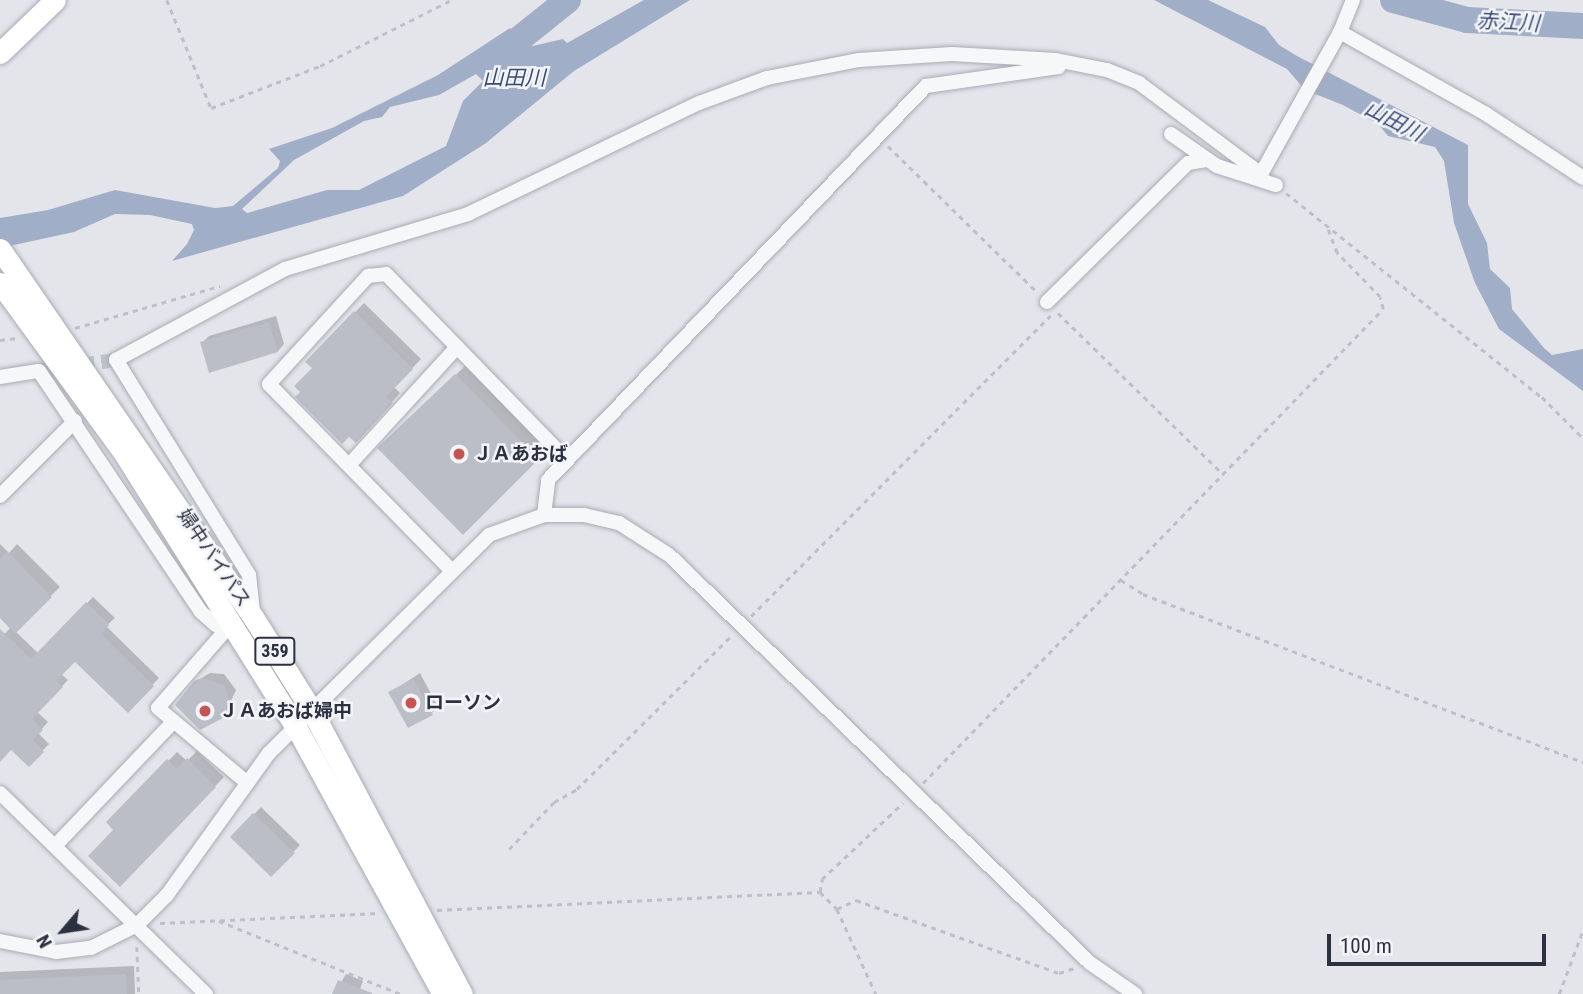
<!DOCTYPE html>
<html>
<head>
<meta charset="utf-8">
<style>
	body { margin:0 }
	#map { position:relative; width:1583px; height:994px; overflow:hidden; background:#e4e5eb; font-family:"Roboto Condensed","Noto Sans JP",sans-serif }
	div>[style] { position:absolute }
	[style*='--x'] { left:calc(var(--x)*1px); top:calc(var(--y)*1px); width:calc(var(--w)*1px); rotate:calc(var(--a)*1deg) }
	.water>* { inset:0; background:#a1aec8 }
	.shadow>* { inset:0; background:#0003 }
	.river>* { height:26px; margin:-13px; padding:0 13px; transform-origin:13px; border-radius:13px; background:#a1aec8 }
	.building>* { inset:0; background:#bbbec7 }
	.minor-tunnel>* { height:14px; margin-top:-7px; transform-origin:0; background:repeating-linear-gradient(90deg,#bfc1c9 0 14px,transparent 0 21px) }
	.path>* { height:2.5px; margin-top:-1.25px; transform-origin:0; background:repeating-linear-gradient(90deg,#bdc0c6 0 5px,transparent 0 10px) }
	.roads { filter:drop-shadow(0 0 2px #a9abb5) drop-shadow(0 0 2px #a9abb5) }
	.minor>* { height:14px; margin:-7px; padding:0 7px; transform-origin:7px; border-radius:7px; background:#f6f7f9 }
	.highway>* { height:21px; margin:-10.5px; padding:0 10.5px; transform-origin:10.5px; border-radius:10.5px; background:#fff }
	.dots>* { width:19px; height:19px; translate:-50% -50%; box-sizing:border-box; border:4px solid #f4f5f8; border-radius:50% }
	span { translate:-50% -50%; white-space:nowrap; text-align:center; line-height:1.15; -webkit-text-stroke:5px #f4f5f8; paint-order:stroke }
	.shield-label span { padding:2px 5px; background:#f4f5f8; border:2px solid; border-radius:5px; -webkit-text-stroke-width:0 }
	.shield-label { font-size:18px; color:#2c3142; font-weight:700 }
	.poi-label { font-size:19px; color:#2c3142; font-weight:700 }
	.left { translate:0 -50%; text-align:left }
	.street-label { font-size:19px; color:#2c3142 }
	.water-label { font-size:21px; color:#394a74; font-style:italic }
	.north { position:absolute; left:28px; top:896px; width:70px; height:70px; -webkit-text-stroke:5px #f4f5f8; paint-order:stroke; rotate:241deg; font-size:19px; font-weight:700; line-height:28px; text-align:center; color:#2c3142 }
	.north::after { content:''; display:block; margin:auto; width:24px; height:32px; background:#2c3142; clip-path:polygon(50% 0,100% 100%,50% 72%,0 100%) }
	.scale { position:absolute; left:1327px; top:934px; width:219px; height:32px; box-sizing:border-box; border:4px solid #2c3142; border-top:0; padding-left:9px; font-size:21px; line-height:24px; white-space:nowrap; color:#2c3142; -webkit-text-stroke:5px #f4f5f8; paint-order:stroke }
</style>
</head>
<body>
<div id="map">
	<div class="water">
		<div style="clip-path:polygon(evenodd,644px 0,690px 0,574px 71px,486px 143px,403px 196px,172px 261px,187px 244px,194px 230px,192px 224px,150px 215px,115px 214px,74px 232px,0 248px,0 218px,48px 210px,115px 190px,215px 208px,233px 206px,278px 168px,280px 161px,269px 149px,332px 128px,438px 75px,510px 28px,524px 48px,563px 39px,567px 43px,644px 0,476px 74px,483px 81px,463px 101px,446px 146px,359px 190px,327px 190px,247px 213px,242px 209px,294px 160px,364px 121px,382px 117px,390px 107px,439px 95px,476px 74px)"></div>
		<div style="clip-path:polygon(1154px 0,1208px 0,1265px 27px,1279px 45px,1297px 56px,1468px 145px,1468px 204px,1487px 243px,1490px 269px,1510px 288px,1512px 309px,1544px 348px,1552px 355px,1583px 349px,1583px 391px,1499px 329px,1475px 283px,1454px 223px,1444px 161px,1435px 147px,1388px 136px,1378px 124px,1343px 105px,1305px 90px,1287px 69px)"></div>
	</div>
	<div class="shadow">
		<div style="clip-path:polygon(364px 303px,421px 359px,394px 387px,400px 393px,365px 432px,307px 361px)"></div>
		<div style="clip-path:polygon(276px 316px,284px 344px,278px 351px,202px 343px,209px 336px)"></div>
		<div style="clip-path:polygon(465px 366px,547px 449px,463px 532px,380px 448px)"></div>
		<div style="clip-path:polygon(0 544px,9px 553px,17px 544px,60px 587px,15px 631px,39px 654px,93px 597px,115px 618px,106px 626px,159px 678px,128px 711px,75px 659px,61px 674px,68px 680px,37px 712px,48px 722px,38px 733px,49px 744px,29px 765px,12px 748px,0 759px,0 639px,11px 627px,0 616px)"></div>
		<div style="clip-path:polygon(210px 673px,224px 674px,236px 690px,224px 716px,195px 682px)"></div>
		<div style="clip-path:polygon(420px 673px,438px 707px,432px 713px,391px 692px)"></div>
		<div style="clip-path:polygon(197px 751px,224px 777px,120px 885px,116px 830px,108px 822px,177px 752px,187px 761px)"></div>
		<div style="clip-path:polygon(261px 807px,300px 845px,271px 875px,232px 837px)"></div>
		<div style="clip-path:polygon(134px 966px,135px 994px,0 994px,0 972px)"></div>
		<div style="clip-path:polygon(346px 974px,363px 981px,358px 994px,334px 994px)"></div>
	</div>
	<div class="river">
		<div style="--x:1393;--y:0;--w:77;--a:15.1"></div>
		<div style="--x:1467;--y:20;--w:116;--a:3"></div>
		<div style="--x:520;--y:74;--w:34;--a:-93"></div>
		<div style="--x:518;--y:40;--w:64;--a:-38.7"></div>
	</div>
	<div class="building">
		<div style="clip-path:polygon(354px 311px,413px 369px,386px 397px,393px 403px,356px 443px,349px 437px,342px 444px,295px 397px,300px 392px,294px 386px,312px 368px,305px 362px)"></div>
		<div style="clip-path:polygon(269px 322px,278px 352px,209px 373px,200px 342px)"></div>
		<div style="clip-path:polygon(455px 374px,539px 459px,463px 535px,377px 448px)"></div>
		<div style="clip-path:polygon(7px 551px,52px 597px,15px 634px,0 618px,0 559px)"></div>
		<div style="clip-path:polygon(86px 602px,109px 625px,101px 634px,154px 686px,128px 713px,75px 662px,56px 681px,63px 687px,32px 719px,43px 730px,33px 740px,44px 752px,29px 767px,11px 750px,0 762px,0 629px,31px 659px)"></div>
		<div style="clip-path:polygon(202px 678px,224px 685px,231px 705px,225px 717px,200px 730px,175px 705px,194px 681px)"></div>
		<div style="clip-path:polygon(413px 679px,433px 715px,408px 728px,388px 692px)"></div>
		<div style="clip-path:polygon(187px 758px,216px 787px,120px 887px,88px 856px,113px 830px,106px 822px,167px 759px,177px 769px)"></div>
		<div style="clip-path:polygon(253px 813px,295px 853px,271px 877px,230px 837px)"></div>
		<div style="clip-path:polygon(126px 974px,127px 994px,0 994px,0 980px)"></div>
		<div style="clip-path:polygon(338px 980px,372px 993px,372px 994px,332px 994px)"></div>
	</div>
	<div class="minor-tunnel">
		<div style="--x:39;--y:371;--w:78;--a:-8.1"></div>
	</div>
	<div class="path">
		<div style="--x:167;--y:0;--w:117;--a:67.8"></div>
		<div style="--x:211;--y:108;--w:117;--a:-21.1"></div>
		<div style="--x:320;--y:66;--w:147;--a:-26.7"></div>
		<div style="--x:888;--y:146;--w:210;--a:44.4"></div>
		<div style="--x:1286;--y:193;--w:327;--a:38.6"></div>
		<div style="--x:1542;--y:397;--w:58;--a:45"></div>
		<div style="--x:1058;--y:313;--w:231;--a:44.3"></div>
		<div style="--x:75;--y:328;--w:151;--a:-16.2"></div>
		<div style="--x:0;--y:340;--w:17;--a:-7"></div>
		<div style="--x:1121;--y:580;--w:26;--a:32"></div>
		<div style="--x:1143;--y:594;--w:471;--a:20.9"></div>
		<div style="--x:751;--y:616;--w:424;--a:-45.1"></div>
		<div style="--x:923;--y:783;--w:661;--a:-45.86"></div>
		<div style="--x:1383;--y:309;--w:12;--a:-104"></div>
		<div style="--x:1380;--y:297;--w:62;--a:-134.3"></div>
		<div style="--x:1337;--y:253;--w:28;--a:-111"></div>
		<div style="--x:509;--y:849;--w:65;--a:-46.2"></div>
		<div style="--x:554;--y:802;--w:26;--a:-29"></div>
		<div style="--x:577;--y:789;--w:217;--a:-44.8"></div>
		<div style="--x:820;--y:892;--w:13;--a:-81"></div>
		<div style="--x:822;--y:879;--w:111;--a:-43.2"></div>
		<div style="--x:837;--y:909;--w:21;--a:-25"></div>
		<div style="--x:856;--y:900;--w:216;--a:19.8"></div>
		<div style="--x:1059;--y:973;--w:16;--a:-18"></div>
		<div style="--x:437;--y:910;--w:383;--a:-2.7"></div>
		<div style="--x:820;--y:892;--w:24;--a:45"></div>
		<div style="--x:837;--y:909;--w:94;--a:65.4"></div>
		<div style="--x:219;--y:921;--w:196;--a:21.9"></div>
		<div style="--x:160;--y:923;--w:220;--a:-2.6"></div>
		<div style="--x:137;--y:947;--w:47;--a:87.6"></div>
		<div style="--x:1559;--y:994;--w:68;--a:-69.4"></div>
	</div>
	<div class="roads">
		<div class="minor">
			<div style="--x:1340;--y:32;--w:167;--a:29.3"></div>
			<div style="--x:1486;--y:114;--w:116;--a:33.4"></div>
			<div style="--x:1171;--y:134;--w:56;--a:34.8"></div>
			<div style="--x:1217;--y:166;--w:62;--a:17.9"></div>
			<div style="--x:1047;--y:302;--w:198;--a:-44.6"></div>
			<div style="--x:1188;--y:163;--w:20;--a:-9"></div>
			<div style="--x:0;--y:377;--w:39;--a:-9"></div>
			<div style="--x:39;--y:371;--w:290;--a:56.1"></div>
			<div style="--x:201;--y:612;--w:20;--a:41"></div>
			<div style="--x:216;--y:625;--w:15;--a:-4"></div>
			<div style="--x:349;--y:465;--w:160;--a:-47.5"></div>
			<div style="--x:0;--y:496;--w:106;--a:-45"></div>
			<div style="--x:544;--y:515;--w:35;--a:-83"></div>
			<div style="--x:548;--y:480;--w:546;--a:-46.19"></div>
			<div style="--x:926;--y:86;--w:134;--a:-8.1"></div>
			<div style="--x:451;--y:570;--w:260;--a:-134.4"></div>
			<div style="--x:269;--y:384;--w:147;--a:-47.5"></div>
			<div style="--x:368;--y:276;--w:18;--a:-6"></div>
			<div style="--x:386;--y:274;--w:260;--a:45.8"></div>
			<div style="--x:253;--y:612;--w:37;--a:-96"></div>
			<div style="--x:249;--y:575;--w:253;--a:-121.7"></div>
			<div style="--x:116;--y:360;--w:192;--a:-28.3"></div>
			<div style="--x:285;--y:269;--w:191;--a:-16.7"></div>
			<div style="--x:468;--y:214;--w:256;--a:-25.7"></div>
			<div style="--x:699;--y:103;--w:72;--a:-20.2"></div>
			<div style="--x:767;--y:78;--w:94;--a:-11.1"></div>
			<div style="--x:859;--y:60;--w:93;--a:-3.7"></div>
			<div style="--x:952;--y:54;--w:104;--a:3.3"></div>
			<div style="--x:1056;--y:60;--w:52;--a:11.1"></div>
			<div style="--x:1107;--y:70;--w:35;--a:22"></div>
			<div style="--x:1139;--y:83;--w:152;--a:36.7"></div>
			<div style="--x:1261;--y:174;--w:162;--a:-60.9"></div>
			<div style="--x:1340;--y:32;--w:35;--a:-68"></div>
			<div style="--x:231;--y:624;--w:111;--a:131"></div>
			<div style="--x:158;--y:708;--w:114;--a:40"></div>
			<div style="--x:0;--y:793;--w:288;--a:44.3"></div>
			<div style="--x:55;--y:846;--w:171;--a:-46.4"></div>
			<div style="--x:0;--y:941;--w:57;--a:11.1"></div>
			<div style="--x:56;--y:952;--w:35;--a:-7"></div>
			<div style="--x:91;--y:948;--w:51;--a:-26.6"></div>
			<div style="--x:137;--y:925;--w:42;--a:-45"></div>
			<div style="--x:167;--y:895;--w:175;--a:-54.3"></div>
			<div style="--x:269;--y:753;--w:310;--a:-44.7"></div>
			<div style="--x:489;--y:535;--w:59;--a:-20"></div>
			<div style="--x:544;--y:515;--w:40;--a:0"></div>
			<div style="--x:584;--y:515;--w:36;--a:13"></div>
			<div style="--x:619;--y:523;--w:59;--a:32.6"></div>
			<div style="--x:669;--y:555;--w:586;--a:44.1"></div>
			<div style="--x:1090;--y:963;--w:55;--a:34.6"></div>
		</div>
		<div class="highway">
			<div style="--x:0;--y:53;--w:76;--a:-43.9"></div>
			<div style="--x:0;--y:249;--w:447;--a:55.5"></div>
			<div style="--x:253;--y:617;--w:111;--a:57.9"></div>
			<div style="--x:312;--y:711;--w:320;--a:62.1"></div>
			<div style="--x:0;--y:283;--w:207;--a:53.9"></div>
			<div style="--x:122;--y:450;--w:327;--a:57.9"></div>
			<div style="--x:296;--y:727;--w:305;--a:61.2"></div>
		</div>
	</div>
	<div class="dots">
		<div style="left:459px;top:454px;background:#c75352"></div>
		<div style="left:411px;top:703px;background:#c75352"></div>
		<div style="left:205px;top:711px;background:#c75352"></div>
	</div>
	<div class="shield-label">
		<span style="left:275px;top:651px">359</span>
	</div>
	<div class="poi-label">
		<span class="left" style="left:473px;top:454px">ＪＡあおば</span>
		<span class="left" style="left:425px;top:703px">ローソン</span>
		<span class="left" style="left:219px;top:711px">ＪＡあおば婦中</span>
	</div>
	<div class="street-label">
		<span style="left:214px;top:558px;rotate:56deg">婦中バイパス</span>
	</div>
	<div class="water-label">
		<span style="left:1508px;top:22px;rotate:3deg">赤江川</span>
		<span style="left:514px;top:78px">山田川</span>
		<span style="left:1394px;top:121px;rotate:27deg">山田川</span>
	</div>
	<div class="north">N</div>
	<div class="scale">100 m</div>
</div>
</body>
</html>
